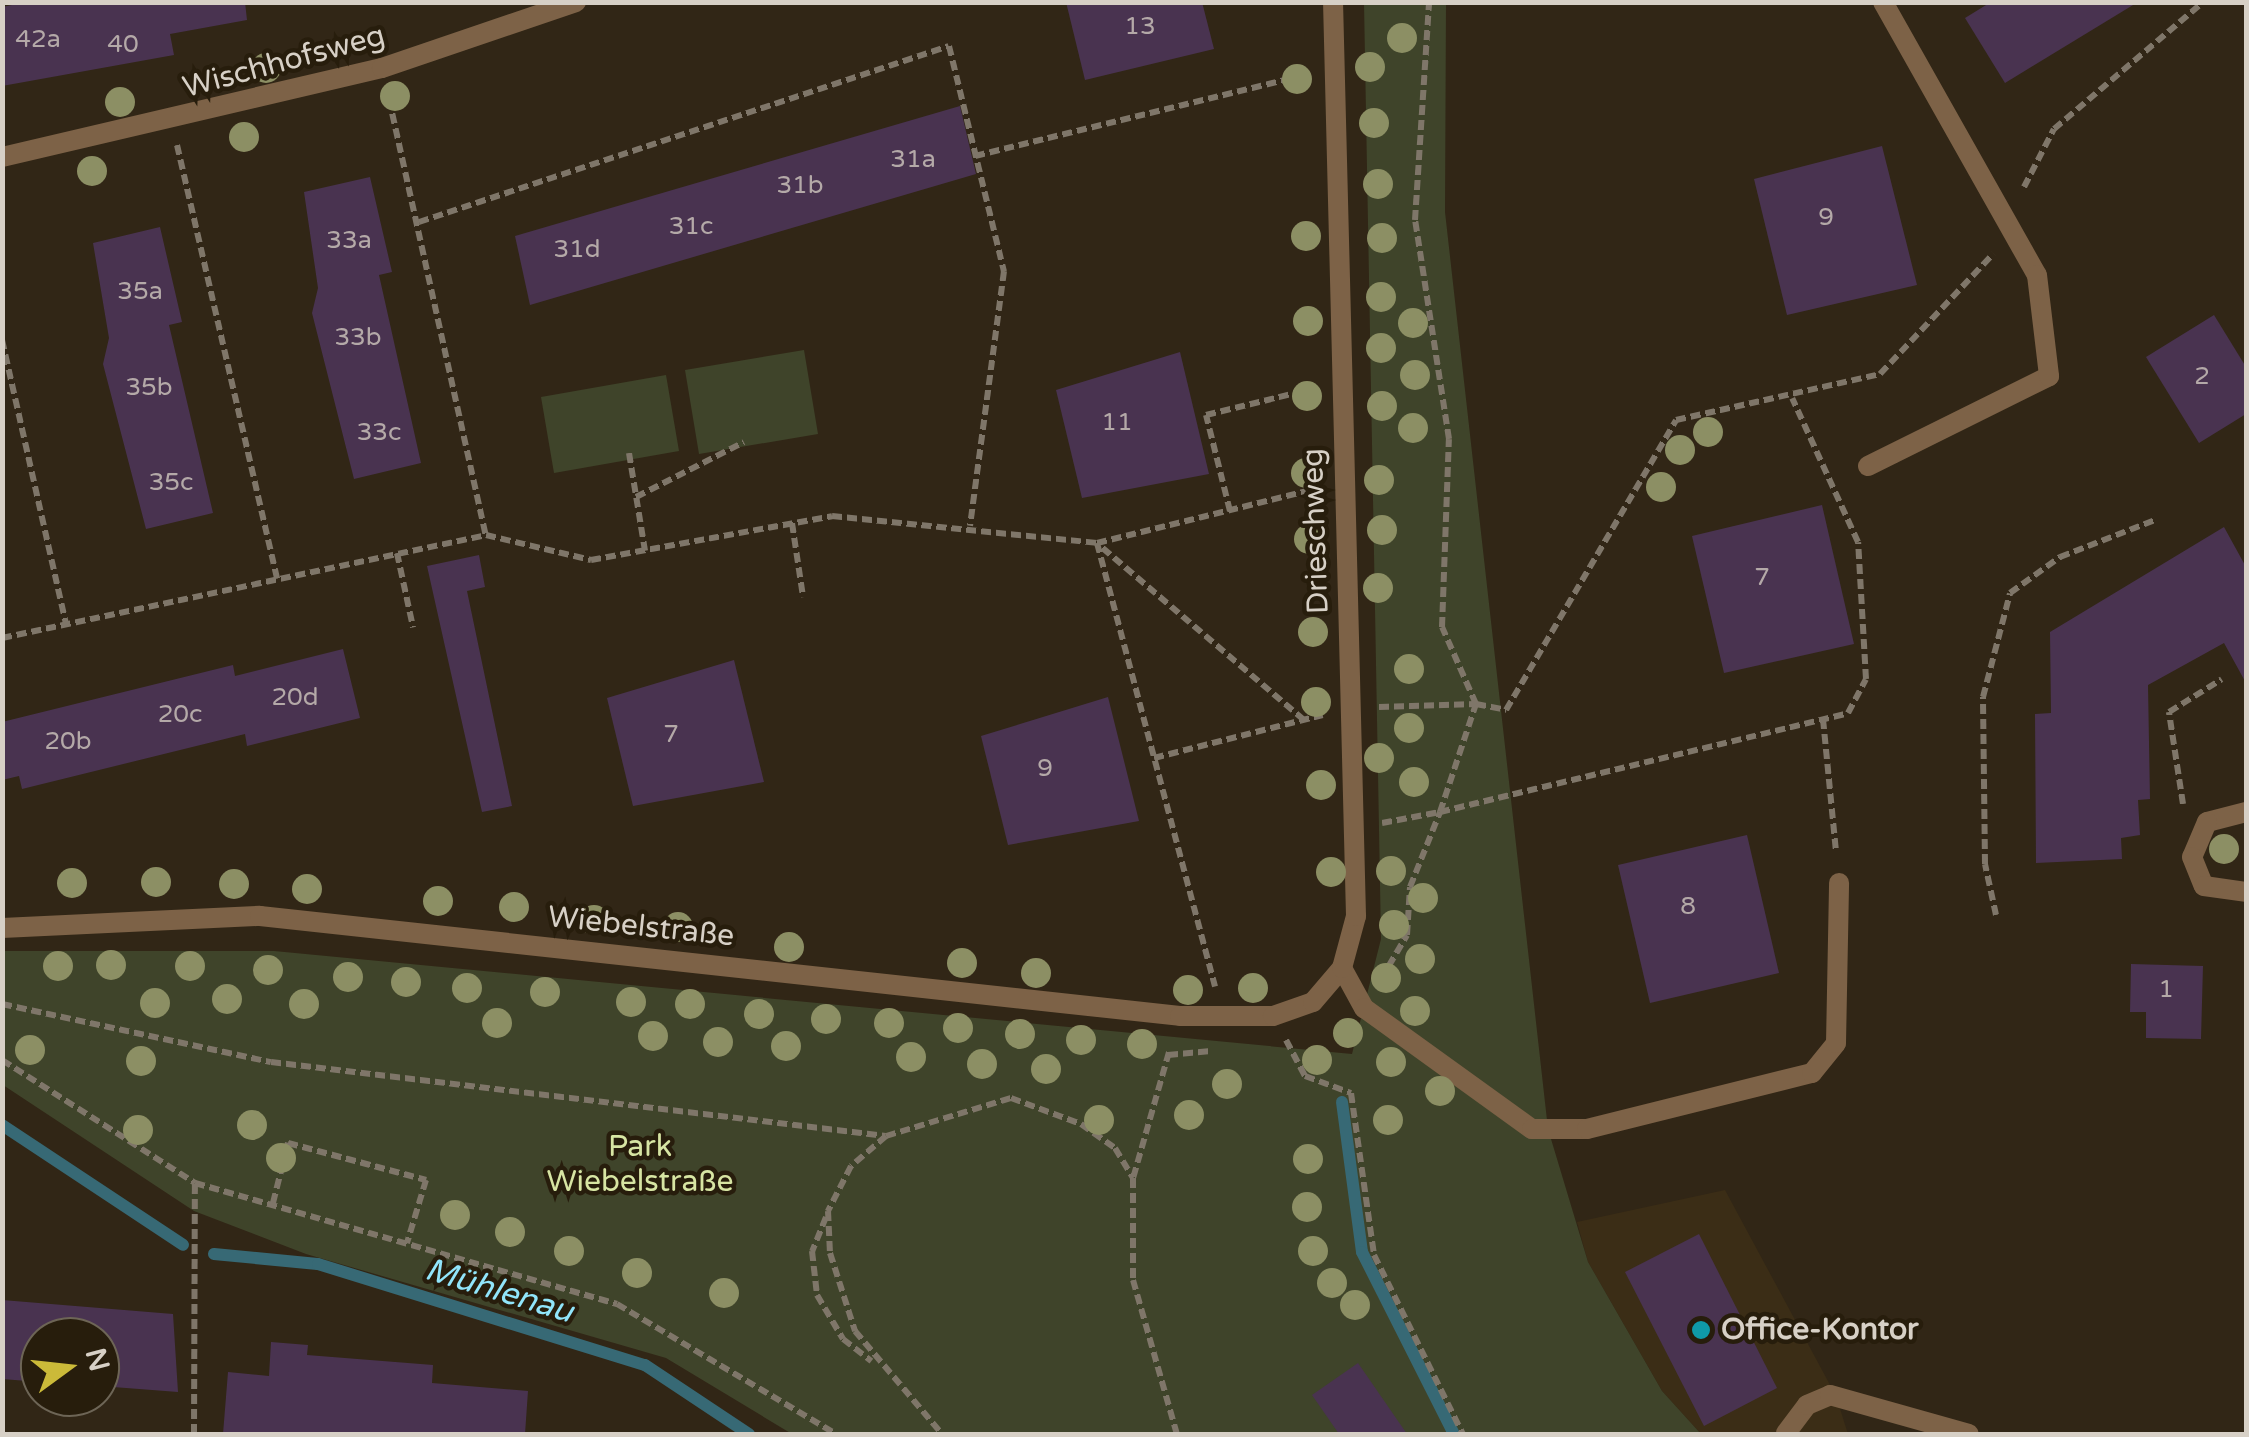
<!DOCTYPE html>
<html>
<head>
<meta charset="utf-8">
<style>
	body { margin:0 }
	#map { position:relative; width:2249px; height:1437px; overflow:hidden; background:#312616; font-family:"Varela Round",sans-serif }
	div>[style] { position:absolute }
	[style*='--x'] { left:calc(var(--x)*1px); top:calc(var(--y)*1px); width:calc(var(--w)*1px); rotate:calc(var(--a)*1deg) }
	.built>* { inset:0; background:#3b2d16 }
	.green>* { inset:0; background:#3f442a }
	.stream>* { height:12px; margin:-6px; padding:0 6px; transform-origin:6px; border-radius:6px; background:#376975 }
	.building>* { inset:0; background:#493350 }
	.path>* { height:6px; margin-top:-3px; transform-origin:0; background:repeating-linear-gradient(90deg,#7f7669 0 10px,transparent 0 15px) }
	.lane>* { height:20px; margin:-10px; padding:0 10px; transform-origin:10px; border-radius:10px; background:#7d6247 }
	.street>* { height:20px; margin:-10px; padding:0 10px; transform-origin:10px; border-radius:10px; background:#7d6247 }
	.trees>* { width:30px; height:30px; margin:-15px; border-radius:50%; background:#8c8f64 }
	.dots>* { width:28px; height:28px; translate:-50% -50%; box-sizing:border-box; border:5px solid #271d0c; border-radius:50% }
	span { translate:-50% -50%; white-space:nowrap; text-align:center; line-height:1.15; -webkit-text-stroke:9px #271d0c; paint-order:stroke }
	.number-label { font-size:25px; color:#b4a9a8 }
	.number-label span { -webkit-text-stroke-width:0 }
	.street-label { font-size:30px; color:#d7d0c6 }
	.park-label { font-size:30px; color:#d7e5a3 }
	.poi-label { font-size:30px; color:#d7d0c6; font-weight:700 }
	.left { translate:0 -50%; text-align:left }
	.water-label { font-size:32px; color:#91e5fb; font-style:italic }
	.frame { position:absolute; inset:0; border:5px solid #d7d0c6; pointer-events:none }
	.north { position:absolute; left:20px; top:1317px; width:100px; height:100px; box-sizing:border-box; background:#271d0c; border:2px solid #6d6556; border-radius:50%; rotate:75deg; font-size:28px; font-weight:700; line-height:40px; text-align:center; color:#d7d0c6 }
	.north::after { content:''; display:block; margin:auto; width:35px; height:45px; background:#cbba39; clip-path:polygon(50% 0,100% 100%,50% 72%,0 100%) }
</style>
</head>
<body>
<div id="map">
	<div class="built">
		<div style="clip-path:polygon(1725px 1190px,1836px 1396px,1848px 1434px,1701px 1434px,1662px 1391px,1588px 1262px,1577px 1222px)"></div>
	</div>
	<div class="green">
		<div style="clip-path:polygon(1364px 3px,1446px 3px,1445px 212px,1548px 1129px,1588px 1262px,1662px 1391px,1701px 1434px,792px 1434px,666px 1358px,306px 1254px,194px 1211px,3px 1085px,3px 951px,274px 951px,1352px 1054px,1381px 939px)"></div>
		<div style="clip-path:polygon(804px 350px,818px 434px,699px 454px,685px 370px)"></div>
		<div style="clip-path:polygon(666px 375px,679px 451px,554px 473px,541px 397px)"></div>
	</div>
	<div class="stream">
		<div style="--x:1342;--y:1102;--w:151;--a:82.4"></div>
		<div style="--x:1362;--y:1252;--w:204;--a:63.2"></div>
		<div style="--x:2;--y:1125;--w:217;--a:33.5"></div>
		<div style="--x:214;--y:1254;--w:104;--a:5.5"></div>
		<div style="--x:318;--y:1264;--w:342;--a:17.2"></div>
		<div style="--x:645;--y:1365;--w:125;--a:33.6"></div>
	</div>
	<div class="building">
		<div style="clip-path:polygon(27px 2px,245px 2px,247px 20px,170px 34px,174px 55px,2px 86px,2px 7px)"></div>
		<div style="clip-path:polygon(1066px 2px,1202px 2px,1214px 49px,1085px 80px)"></div>
		<div style="clip-path:polygon(1991px 2px,2138px 2px,2005px 83px,1965px 18px)"></div>
		<div style="clip-path:polygon(960px 106px,976px 174px,530px 305px,515px 236px)"></div>
		<div style="clip-path:polygon(1882px 146px,1917px 285px,1787px 315px,1754px 179px)"></div>
		<div style="clip-path:polygon(370px 177px,392px 272px,379px 275px,421px 463px,354px 479px,312px 313px,318px 288px,304px 192px)"></div>
		<div style="clip-path:polygon(160px 227px,182px 322px,169px 325px,213px 513px,146px 529px,103px 364px,109px 338px,93px 243px)"></div>
		<div style="clip-path:polygon(2214px 315px,2246px 367px,2246px 414px,2199px 443px,2146px 357px)"></div>
		<div style="clip-path:polygon(1180px 352px,1209px 474px,1082px 498px,1056px 390px)"></div>
		<div style="clip-path:polygon(1822px 505px,1854px 644px,1724px 673px,1692px 536px)"></div>
		<div style="clip-path:polygon(2224px 527px,2246px 567px,2246px 683px,2224px 643px,2148px 685px,2150px 799px,2138px 800px,2140px 835px,2121px 838px,2122px 859px,2036px 863px,2035px 714px,2051px 713px,2050px 632px)"></div>
		<div style="clip-path:polygon(479px 555px,485px 587px,467px 591px,512px 806px,482px 812px,427px 566px)"></div>
		<div style="clip-path:polygon(343px 649px,360px 718px,247px 746px,245px 734px,22px 789px,19px 776px,2px 780px,2px 722px,233px 665px,235px 676px)"></div>
		<div style="clip-path:polygon(734px 660px,764px 782px,633px 806px,607px 698px)"></div>
		<div style="clip-path:polygon(1108px 697px,1139px 821px,1008px 845px,981px 736px)"></div>
		<div style="clip-path:polygon(1747px 835px,1779px 973px,1650px 1003px,1618px 865px)"></div>
		<div style="clip-path:polygon(2131px 964px,2203px 966px,2201px 1039px,2146px 1038px,2146px 1012px,2130px 1012px)"></div>
		<div style="clip-path:polygon(1699px 1234px,1777px 1388px,1704px 1426px,1625px 1272px)"></div>
		<div style="clip-path:polygon(2px 1300px,173px 1314px,178px 1392px,100px 1386px,100px 1337px,40px 1337px,40px 1382px,2px 1379px)"></div>
		<div style="clip-path:polygon(271px 1342px,308px 1345px,307px 1355px,433px 1365px,432px 1383px,528px 1391px,525px 1434px,223px 1434px,228px 1372px,269px 1376px)"></div>
		<div style="clip-path:polygon(1358px 1363px,1407px 1434px,1339px 1434px,1312px 1395px)"></div>
	</div>
	<div class="path">
		<div style="--x:389;--y:99;--w:447;--a:77.5"></div>
		<div style="--x:177;--y:145;--w:445;--a:77"></div>
		<div style="--x:975;--y:156;--w:339;--a:-13.8"></div>
		<div style="--x:2024;--y:187;--w:65;--a:-62.7"></div>
		<div style="--x:2054;--y:129;--w:196;--a:-40.4"></div>
		<div style="--x:419;--y:222;--w:558;--a:-18.37"></div>
		<div style="--x:949;--y:46;--w:232;--a:76.3"></div>
		<div style="--x:1004;--y:271;--w:257;--a:97.6"></div>
		<div style="--x:2;--y:340;--w:290;--a:77.3"></div>
		<div style="--x:629;--y:453;--w:99;--a:80.7"></div>
		<div style="--x:636;--y:497;--w:121;--a:-27"></div>
		<div style="--x:1230;--y:511;--w:99;--a:-104"></div>
		<div style="--x:1206;--y:415;--w:109;--a:-13.8"></div>
		<div style="--x:792;--y:523;--w:75;--a:81.5"></div>
		<div style="--x:397;--y:553;--w:76;--a:77.8"></div>
		<div style="--x:2;--y:638;--w:495;--a:-12"></div>
		<div style="--x:486;--y:535;--w:108;--a:13.4"></div>
		<div style="--x:591;--y:560;--w:245;--a:-10.3"></div>
		<div style="--x:832;--y:516;--w:266;--a:5.8"></div>
		<div style="--x:1097;--y:543;--w:459;--a:75.1"></div>
		<div style="--x:1379;--y:707;--w:97;--a:-1.8"></div>
		<div style="--x:1476;--y:704;--w:84;--a:-113.8"></div>
		<div style="--x:1442;--y:627;--w:188;--a:-87.9"></div>
		<div style="--x:1449;--y:439;--w:222;--a:-98.8"></div>
		<div style="--x:1415;--y:220;--w:218;--a:-86.3"></div>
		<div style="--x:1823;--y:719;--w:134;--a:84.4"></div>
		<div style="--x:1304;--y:720;--w:272;--a:-139.5"></div>
		<div style="--x:1097;--y:543;--w:225;--a:-13.9"></div>
		<div style="--x:1154;--y:758;--w:174;--a:-14.3"></div>
		<div style="--x:2183;--y:804;--w:93;--a:-98.7"></div>
		<div style="--x:2169;--y:712;--w:62;--a:-31.9"></div>
		<div style="--x:1382;--y:823;--w:59;--a:-10.7"></div>
		<div style="--x:1440;--y:812;--w:114;--a:-71.6"></div>
		<div style="--x:1476;--y:704;--w:31;--a:11"></div>
		<div style="--x:1506;--y:710;--w:336;--a:-59.6"></div>
		<div style="--x:1676;--y:420;--w:209;--a:-12.7"></div>
		<div style="--x:1880;--y:374;--w:165;--a:-46.7"></div>
		<div style="--x:1996;--y:915;--w:52;--a:-102.2"></div>
		<div style="--x:1985;--y:864;--w:167;--a:-90.7"></div>
		<div style="--x:1983;--y:697;--w:107;--a:-75.4"></div>
		<div style="--x:2010;--y:593;--w:62;--a:-35.8"></div>
		<div style="--x:2060;--y:557;--w:102;--a:-21.3"></div>
		<div style="--x:1381;--y:979;--w:51;--a:-59.4"></div>
		<div style="--x:1407;--y:935;--w:48;--a:-86.4"></div>
		<div style="--x:1410;--y:887;--w:81;--a:-68.2"></div>
		<div style="--x:1440;--y:812;--w:420;--a:-13.6"></div>
		<div style="--x:1848;--y:713;--w:38;--a:-62"></div>
		<div style="--x:1866;--y:679;--w:137;--a:-93.3"></div>
		<div style="--x:1858;--y:542;--w:158;--a:-114.6"></div>
		<div style="--x:2;--y:1004;--w:275;--a:12.2"></div>
		<div style="--x:271;--y:1062;--w:619;--a:6.86"></div>
		<div style="--x:886;--y:1136;--w:131;--a:-16.9"></div>
		<div style="--x:1011;--y:1098;--w:75;--a:20.4"></div>
		<div style="--x:1081;--y:1124;--w:42;--a:35.2"></div>
		<div style="--x:1115;--y:1148;--w:35;--a:59"></div>
		<div style="--x:1286;--y:1040;--w:41;--a:62.2"></div>
		<div style="--x:1305;--y:1076;--w:49;--a:20.3"></div>
		<div style="--x:1351;--y:1093;--w:164;--a:81.9"></div>
		<div style="--x:1374;--y:1255;--w:200;--a:63.6"></div>
		<div style="--x:1169;--y:1052;--w:131;--a:105.9"></div>
		<div style="--x:1133;--y:1178;--w:102;--a:90"></div>
		<div style="--x:1133;--y:1280;--w:160;--a:74.1"></div>
		<div style="--x:1168;--y:1055;--w:43;--a:-5.3"></div>
		<div style="--x:2;--y:1060;--w:229;--a:32.5"></div>
		<div style="--x:195;--y:1183;--w:439;--a:16"></div>
		<div style="--x:617;--y:1304;--w:255;--a:30.7"></div>
		<div style="--x:886;--y:1136;--w:46;--a:139.4"></div>
		<div style="--x:851;--y:1166;--w:51;--a:117.1"></div>
		<div style="--x:828;--y:1211;--w:42;--a:87.3"></div>
		<div style="--x:830;--y:1253;--w:82;--a:72.2"></div>
		<div style="--x:855;--y:1331;--w:135;--a:49.8"></div>
		<div style="--x:273;--y:1203;--w:62;--a:-76"></div>
		<div style="--x:288;--y:1143;--w:143;--a:15"></div>
		<div style="--x:426;--y:1180;--w:66;--a:106.8"></div>
		<div style="--x:826;--y:1217;--w:37;--a:112"></div>
		<div style="--x:812;--y:1251;--w:44;--a:83.5"></div>
		<div style="--x:817;--y:1295;--w:51;--a:59.4"></div>
		<div style="--x:843;--y:1339;--w:36;--a:38"></div>
		<div style="--x:194;--y:1434;--w:251;--a:-89.8"></div>
	</div>
	<div class="lane">
		<div style="--x:1868;--y:466;--w:202;--a:-26.4"></div>
		<div style="--x:1342;--y:968;--w:46;--a:61.2"></div>
		<div style="--x:1364;--y:1008;--w:207;--a:35.8"></div>
		<div style="--x:1532;--y:1129;--w:55;--a:0"></div>
		<div style="--x:1587;--y:1129;--w:232;--a:-14"></div>
		<div style="--x:1812;--y:1073;--w:38;--a:-51"></div>
		<div style="--x:1836;--y:1043;--w:160;--a:-88.9"></div>
		<div style="--x:1786;--y:1433;--w:35;--a:-53"></div>
		<div style="--x:1807;--y:1405;--w:25;--a:-23"></div>
		<div style="--x:1830;--y:1395;--w:144;--a:15.7"></div>
	</div>
	<div class="street">
		<div style="--x:1883;--y:2;--w:313;--a:60.6"></div>
		<div style="--x:2037;--y:275;--w:102;--a:83.2"></div>
		<div style="--x:2;--y:157;--w:390;--a:-13.2"></div>
		<div style="--x:382;--y:68;--w:205;--a:-18.8"></div>
		<div style="--x:2246;--y:812;--w:40;--a:165.6"></div>
		<div style="--x:2207;--y:822;--w:38;--a:113"></div>
		<div style="--x:2192;--y:857;--w:31;--a:68"></div>
		<div style="--x:2204;--y:886;--w:42;--a:8.1"></div>
		<div style="--x:2;--y:928;--w:258;--a:-2.7"></div>
		<div style="--x:260;--y:916;--w:925;--a:6.2"></div>
		<div style="--x:1180;--y:1016;--w:93;--a:0"></div>
		<div style="--x:1273;--y:1016;--w:42;--a:-19.3"></div>
		<div style="--x:1313;--y:1002;--w:45;--a:-49.5"></div>
		<div style="--x:1342;--y:968;--w:54;--a:-74.9"></div>
		<div style="--x:1356;--y:916;--w:914;--a:-91.44"></div>
	</div>
	<div class="trees">
		<div style="left:1402px;top:38px"></div>
		<div style="left:1370px;top:67px"></div>
		<div style="left:266px;top:68px"></div>
		<div style="left:1297px;top:79px"></div>
		<div style="left:395px;top:96px"></div>
		<div style="left:120px;top:102px"></div>
		<div style="left:1374px;top:123px"></div>
		<div style="left:244px;top:137px"></div>
		<div style="left:92px;top:171px"></div>
		<div style="left:1378px;top:184px"></div>
		<div style="left:1306px;top:236px"></div>
		<div style="left:1382px;top:238px"></div>
		<div style="left:1381px;top:297px"></div>
		<div style="left:1308px;top:321px"></div>
		<div style="left:1413px;top:323px"></div>
		<div style="left:1381px;top:348px"></div>
		<div style="left:1415px;top:375px"></div>
		<div style="left:1307px;top:396px"></div>
		<div style="left:1382px;top:406px"></div>
		<div style="left:1413px;top:428px"></div>
		<div style="left:1708px;top:432px"></div>
		<div style="left:1680px;top:450px"></div>
		<div style="left:1306px;top:473px"></div>
		<div style="left:1379px;top:480px"></div>
		<div style="left:1661px;top:487px"></div>
		<div style="left:1382px;top:530px"></div>
		<div style="left:1309px;top:539px"></div>
		<div style="left:1378px;top:588px"></div>
		<div style="left:1313px;top:632px"></div>
		<div style="left:1409px;top:669px"></div>
		<div style="left:1316px;top:702px"></div>
		<div style="left:1409px;top:728px"></div>
		<div style="left:1379px;top:758px"></div>
		<div style="left:1414px;top:782px"></div>
		<div style="left:1321px;top:785px"></div>
		<div style="left:2224px;top:849px"></div>
		<div style="left:1391px;top:871px"></div>
		<div style="left:1331px;top:872px"></div>
		<div style="left:156px;top:882px"></div>
		<div style="left:72px;top:883px"></div>
		<div style="left:234px;top:884px"></div>
		<div style="left:307px;top:889px"></div>
		<div style="left:1423px;top:898px"></div>
		<div style="left:438px;top:901px"></div>
		<div style="left:514px;top:907px"></div>
		<div style="left:594px;top:920px"></div>
		<div style="left:1394px;top:925px"></div>
		<div style="left:678px;top:927px"></div>
		<div style="left:789px;top:947px"></div>
		<div style="left:1420px;top:959px"></div>
		<div style="left:962px;top:963px"></div>
		<div style="left:111px;top:965px"></div>
		<div style="left:58px;top:966px"></div>
		<div style="left:190px;top:966px"></div>
		<div style="left:268px;top:970px"></div>
		<div style="left:1036px;top:973px"></div>
		<div style="left:348px;top:977px"></div>
		<div style="left:1386px;top:978px"></div>
		<div style="left:406px;top:982px"></div>
		<div style="left:467px;top:988px"></div>
		<div style="left:1253px;top:988px"></div>
		<div style="left:1188px;top:990px"></div>
		<div style="left:545px;top:992px"></div>
		<div style="left:227px;top:999px"></div>
		<div style="left:631px;top:1002px"></div>
		<div style="left:155px;top:1003px"></div>
		<div style="left:304px;top:1004px"></div>
		<div style="left:690px;top:1004px"></div>
		<div style="left:1415px;top:1011px"></div>
		<div style="left:759px;top:1014px"></div>
		<div style="left:826px;top:1019px"></div>
		<div style="left:497px;top:1023px"></div>
		<div style="left:889px;top:1023px"></div>
		<div style="left:958px;top:1028px"></div>
		<div style="left:1348px;top:1033px"></div>
		<div style="left:1020px;top:1034px"></div>
		<div style="left:653px;top:1036px"></div>
		<div style="left:1081px;top:1040px"></div>
		<div style="left:718px;top:1042px"></div>
		<div style="left:1142px;top:1044px"></div>
		<div style="left:786px;top:1046px"></div>
		<div style="left:30px;top:1050px"></div>
		<div style="left:911px;top:1057px"></div>
		<div style="left:1317px;top:1060px"></div>
		<div style="left:141px;top:1061px"></div>
		<div style="left:1391px;top:1062px"></div>
		<div style="left:982px;top:1064px"></div>
		<div style="left:1046px;top:1069px"></div>
		<div style="left:1227px;top:1084px"></div>
		<div style="left:1440px;top:1091px"></div>
		<div style="left:1189px;top:1115px"></div>
		<div style="left:1099px;top:1120px"></div>
		<div style="left:1388px;top:1120px"></div>
		<div style="left:252px;top:1125px"></div>
		<div style="left:138px;top:1130px"></div>
		<div style="left:281px;top:1158px"></div>
		<div style="left:1308px;top:1159px"></div>
		<div style="left:1307px;top:1207px"></div>
		<div style="left:455px;top:1215px"></div>
		<div style="left:510px;top:1232px"></div>
		<div style="left:569px;top:1251px"></div>
		<div style="left:1313px;top:1251px"></div>
		<div style="left:637px;top:1273px"></div>
		<div style="left:1332px;top:1283px"></div>
		<div style="left:724px;top:1293px"></div>
		<div style="left:1355px;top:1305px"></div>
	</div>
	<div class="dots">
		<div style="left:1701px;top:1330px;background:#0f9aa8"></div>
	</div>
	<div class="number-label">
		<span style="left:1140px;top:26px">13</span>
		<span style="left:38px;top:39px">42a</span>
		<span style="left:123px;top:44px">40</span>
		<span style="left:913px;top:159px">31a</span>
		<span style="left:800px;top:185px">31b</span>
		<span style="left:1826px;top:217px">9</span>
		<span style="left:691px;top:226px">31c</span>
		<span style="left:349px;top:240px">33a</span>
		<span style="left:577px;top:249px">31d</span>
		<span style="left:140px;top:291px">35a</span>
		<span style="left:358px;top:337px">33b</span>
		<span style="left:2202px;top:376px">2</span>
		<span style="left:149px;top:387px">35b</span>
		<span style="left:1117px;top:422px">11</span>
		<span style="left:379px;top:432px">33c</span>
		<span style="left:171px;top:482px">35c</span>
		<span style="left:1762px;top:577px">7</span>
		<span style="left:295px;top:697px">20d</span>
		<span style="left:180px;top:714px">20c</span>
		<span style="left:671px;top:734px">7</span>
		<span style="left:68px;top:741px">20b</span>
		<span style="left:1045px;top:768px">9</span>
		<span style="left:1688px;top:906px">8</span>
		<span style="left:2166px;top:989px">1</span>
	</div>
	<div class="street-label">
		<span style="left:284px;top:62px;rotate:-15deg">Wischhofsweg</span>
		<span style="left:1316px;top:531px;rotate:-92deg">Drieschweg</span>
		<span style="left:641px;top:927px;rotate:6deg">Wiebelstraße</span>
	</div>
	<div class="park-label">
		<span style="left:640px;top:1164px">Park<br>Wiebelstraße</span>
	</div>
	<div class="poi-label">
		<span class="left" style="left:1721px;top:1330px">Office-Kontor</span>
	</div>
	<div class="water-label">
		<span style="left:499px;top:1291px;rotate:17deg">Mühlenau</span>
	</div>
	<div class="frame"></div>
	<div class="north">N</div>
</div>
</body>
</html>
